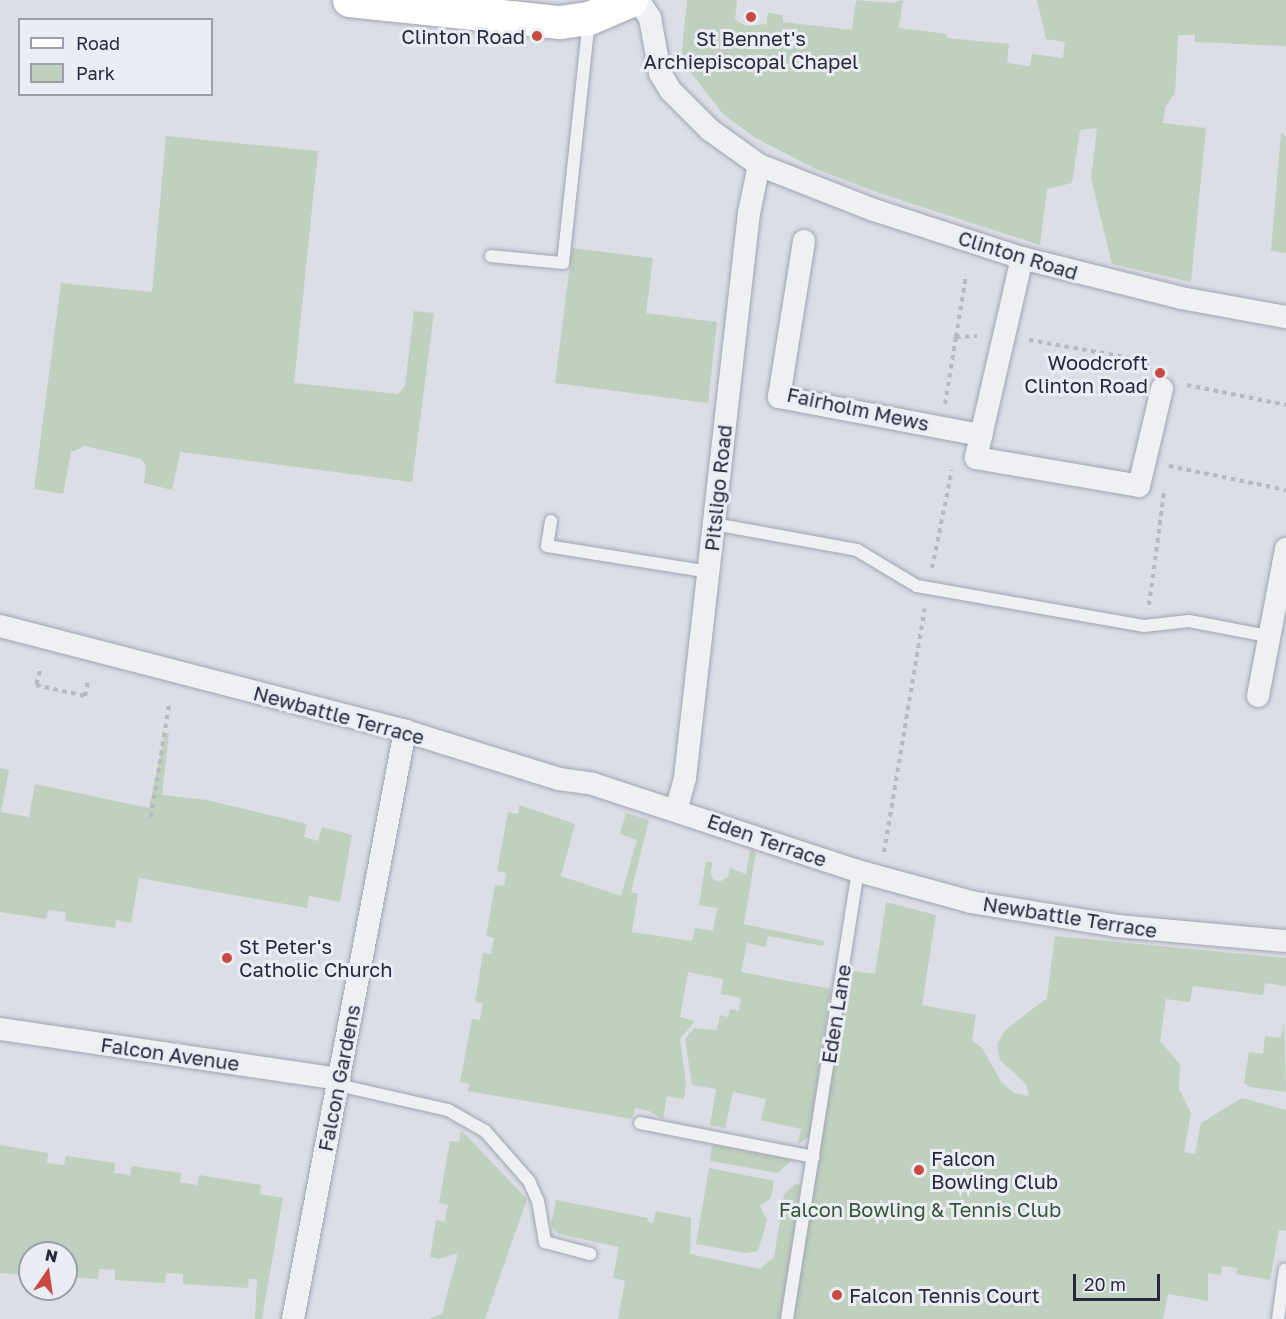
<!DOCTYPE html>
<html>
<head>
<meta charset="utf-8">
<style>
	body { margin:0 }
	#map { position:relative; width:1286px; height:1319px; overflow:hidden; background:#dcdee6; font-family:"Golos Text",sans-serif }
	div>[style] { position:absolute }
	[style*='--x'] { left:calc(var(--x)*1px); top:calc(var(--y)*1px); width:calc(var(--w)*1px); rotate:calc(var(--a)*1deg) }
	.green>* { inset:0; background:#bfd0be }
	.path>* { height:4px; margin-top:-2px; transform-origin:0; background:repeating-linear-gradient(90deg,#b7b9c0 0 4.5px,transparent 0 9px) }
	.roads { filter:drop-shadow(0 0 2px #a2a4b0) drop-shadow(0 0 2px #a2a4b0) }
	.lane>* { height:12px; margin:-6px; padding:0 6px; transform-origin:6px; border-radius:6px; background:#eff0f4 }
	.street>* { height:22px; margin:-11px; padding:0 11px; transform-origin:11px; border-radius:11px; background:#eff0f4 }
	.secondary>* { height:33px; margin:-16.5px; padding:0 16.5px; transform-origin:16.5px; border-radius:16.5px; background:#fff }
	.dots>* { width:16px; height:16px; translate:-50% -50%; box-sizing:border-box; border:3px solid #ebedf4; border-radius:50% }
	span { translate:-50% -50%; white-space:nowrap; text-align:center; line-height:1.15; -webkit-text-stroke:6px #ebedf4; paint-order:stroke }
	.poi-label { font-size:20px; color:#262a3c }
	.right { translate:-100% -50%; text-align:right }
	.left { translate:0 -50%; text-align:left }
	.street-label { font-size:20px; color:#262a3c }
	.park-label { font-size:20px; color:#345735 }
	.legend { position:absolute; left:18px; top:18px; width:195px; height:78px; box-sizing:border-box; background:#ebedf4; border:2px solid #9c9faa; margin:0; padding:8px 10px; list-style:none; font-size:18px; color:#262a3c }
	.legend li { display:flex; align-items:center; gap:12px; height:30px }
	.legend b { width:30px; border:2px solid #9c9faa }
	.north { position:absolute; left:18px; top:1241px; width:60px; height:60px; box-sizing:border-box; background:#ebedf4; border:2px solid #9c9faa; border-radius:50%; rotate:13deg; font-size:16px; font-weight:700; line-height:24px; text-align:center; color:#262a3c }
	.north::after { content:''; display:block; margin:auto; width:21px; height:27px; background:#c94a43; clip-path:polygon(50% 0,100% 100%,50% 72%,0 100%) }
	.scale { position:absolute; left:1073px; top:1274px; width:87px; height:27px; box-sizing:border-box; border:3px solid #262a3c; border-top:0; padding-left:8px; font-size:18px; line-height:21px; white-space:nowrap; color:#262a3c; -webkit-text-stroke:4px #ebedf4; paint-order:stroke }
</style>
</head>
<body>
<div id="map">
	<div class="green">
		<div style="clip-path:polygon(687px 0,737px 0,735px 20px,746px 26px,767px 24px,768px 13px,783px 15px,783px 22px,852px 30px,856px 0,892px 3px,903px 0,899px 28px,947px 34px,947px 38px,1009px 44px,1007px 63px,1030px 66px,1032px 54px,1063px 58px,1065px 42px,1046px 39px,1037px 0,1286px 0,1286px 46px,1195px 42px,1195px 35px,1178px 35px,1175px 92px,1165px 108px,1163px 123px,1206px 128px,1191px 282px,1112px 264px,1091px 178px,1097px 128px,1080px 130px,1072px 183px,1047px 189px,1040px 245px,879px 193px,816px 169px,754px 137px,723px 114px,681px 60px)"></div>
		<div style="clip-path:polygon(1281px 133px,1286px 137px,1286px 253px,1271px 251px)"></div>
		<div style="clip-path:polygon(166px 136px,318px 151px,294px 383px,398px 394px,405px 386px,414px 311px,434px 313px,412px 482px,180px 452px,172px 490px,144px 483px,146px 465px,141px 459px,85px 446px,71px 452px,63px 494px,34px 489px,61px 283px,152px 292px)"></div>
		<div style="clip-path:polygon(572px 248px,653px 258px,646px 313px,717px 322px,708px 403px,555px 383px)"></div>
		<div style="clip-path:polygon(165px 733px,169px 733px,162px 795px,207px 800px,307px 824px,304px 837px,318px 841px,322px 827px,352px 835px,340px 902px,309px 896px,307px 908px,139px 878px,131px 923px,116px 920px,115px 928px,65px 921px,66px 912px,48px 910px,46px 919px,0 912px,0 768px,9px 770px,1px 812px,29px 817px,35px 784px,149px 808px)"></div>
		<div style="clip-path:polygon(519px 805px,575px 824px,561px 876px,621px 896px,637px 840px,620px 834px,626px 813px,649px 820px,631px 892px,638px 894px,632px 932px,692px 941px,695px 928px,713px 931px,717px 908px,699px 905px,706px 861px,713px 863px,710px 873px,714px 880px,721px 881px,728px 877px,730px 868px,746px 874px,750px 850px,756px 852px,744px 924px,824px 941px,823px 946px,768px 936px,766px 947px,747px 943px,741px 972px,831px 989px,809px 1137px,798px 1144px,801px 1129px,761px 1120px,766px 1099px,733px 1092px,725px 1128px,710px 1125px,716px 1089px,692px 1085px,685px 1039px,694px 1028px,717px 1030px,720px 1015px,728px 1017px,730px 1009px,739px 1011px,741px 998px,721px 994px,723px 979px,688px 972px,680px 1017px,695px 1021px,680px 1039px,686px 1084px,684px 1099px,667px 1096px,663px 1119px,649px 1111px,635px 1108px,632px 1119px,468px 1091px,469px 1084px,460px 1082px,472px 1019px,480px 1020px,483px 1003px,475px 1002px,483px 953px,491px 954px,494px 938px,486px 936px,495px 885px,504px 886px,506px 873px,497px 871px,508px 812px,518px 814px)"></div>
		<div style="clip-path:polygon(886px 902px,936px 915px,922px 1005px,976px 1015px,972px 1040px,982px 1048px,1002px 1083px,1014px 1093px,1029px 1096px,1026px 1084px,1000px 1060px,997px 1045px,1005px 1030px,1047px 998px,1055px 936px,1286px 958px,1286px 986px,1265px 983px,1263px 995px,1193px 986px,1190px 1002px,1166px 999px,1160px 1041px,1180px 1064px,1179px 1089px,1191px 1113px,1184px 1152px,1195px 1154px,1201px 1123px,1242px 1098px,1286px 1110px,1286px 1231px,1279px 1230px,1270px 1280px,1236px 1274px,1237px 1268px,1222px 1266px,1221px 1275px,1208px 1273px,1208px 1301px,1168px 1294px,1163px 1319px,793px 1319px,848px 970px,875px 974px)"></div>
		<div style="clip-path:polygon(1284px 1020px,1286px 1092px,1250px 1087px,1244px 1083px,1249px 1052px,1263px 1054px,1265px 1036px,1281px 1038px)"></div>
		<div style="clip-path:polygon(461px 1130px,527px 1199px,485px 1319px,429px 1319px,442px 1314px,458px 1253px,439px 1259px,430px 1257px,436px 1220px,445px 1222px,446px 1214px,448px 1205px,439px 1203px,450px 1141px,459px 1142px)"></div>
		<div style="clip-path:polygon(712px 1144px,792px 1160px,778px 1173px,710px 1161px)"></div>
		<div style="clip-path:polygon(0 1145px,48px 1153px,47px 1163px,64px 1165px,66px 1156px,115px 1163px,114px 1173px,130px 1175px,132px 1166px,181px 1173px,180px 1182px,197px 1185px,199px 1175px,261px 1185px,260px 1194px,283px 1198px,262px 1319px,255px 1319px,257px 1279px,249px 1279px,248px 1288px,183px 1284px,183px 1274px,166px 1273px,165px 1283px,115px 1280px,115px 1270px,99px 1269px,98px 1279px,66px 1277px,66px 1253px,30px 1253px,30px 1275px,0 1273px)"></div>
		<div style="clip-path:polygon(709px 1168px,774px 1181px,771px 1198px,760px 1206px,767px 1220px,758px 1251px,746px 1253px,696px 1244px)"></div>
		<div style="clip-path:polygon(795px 1184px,801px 1185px,780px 1319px,618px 1319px,625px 1281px,613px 1278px,619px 1247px,559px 1234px,551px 1226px,556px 1200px,648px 1218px,647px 1222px,653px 1223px,656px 1211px,691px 1218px,690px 1254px,760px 1269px,774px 1257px,784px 1195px)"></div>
	</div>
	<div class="path">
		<div style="--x:956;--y:337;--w:63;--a:-80.8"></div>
		<div style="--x:1029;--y:340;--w:121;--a:10"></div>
		<div style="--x:1148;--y:361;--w:7;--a:90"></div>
		<div style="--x:1187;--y:385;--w:101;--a:11.4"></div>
		<div style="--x:945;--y:404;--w:68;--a:-80.7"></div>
		<div style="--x:956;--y:337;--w:21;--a:-3"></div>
		<div style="--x:1169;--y:466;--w:119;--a:11.6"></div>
		<div style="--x:932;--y:568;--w:100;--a:-78.5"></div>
		<div style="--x:1149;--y:605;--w:113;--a:-82.4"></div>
		<div style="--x:40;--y:671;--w:15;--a:106"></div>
		<div style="--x:36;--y:685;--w:50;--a:12.7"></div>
		<div style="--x:85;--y:696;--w:14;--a:-78"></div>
		<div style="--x:151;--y:817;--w:113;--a:-80.9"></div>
		<div style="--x:884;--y:852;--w:247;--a:-80.5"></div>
	</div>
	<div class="roads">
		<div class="lane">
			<div style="--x:491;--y:256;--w:72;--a:5.6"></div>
			<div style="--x:563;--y:263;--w:244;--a:-83.9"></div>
			<div style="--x:551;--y:521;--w:25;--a:99"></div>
			<div style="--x:547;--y:546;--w:164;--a:9.1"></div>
			<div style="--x:714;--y:524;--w:145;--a:10.3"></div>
			<div style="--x:857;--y:550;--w:70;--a:31"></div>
			<div style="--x:917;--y:586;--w:230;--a:10"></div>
			<div style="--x:1144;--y:626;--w:45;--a:-6.3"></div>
			<div style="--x:1189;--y:621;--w:80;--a:10.8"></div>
			<div style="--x:338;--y:1085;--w:113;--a:12.8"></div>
			<div style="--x:448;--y:1110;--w:43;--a:29.6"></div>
			<div style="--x:485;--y:1131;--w:67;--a:48.7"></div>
			<div style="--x:529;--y:1181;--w:22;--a:66"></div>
			<div style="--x:538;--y:1201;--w:42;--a:80.3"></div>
			<div style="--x:545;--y:1242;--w:47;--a:14.9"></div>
			<div style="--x:640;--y:1123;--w:177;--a:11.1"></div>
			<div style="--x:787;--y:1319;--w:454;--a:-81"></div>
			<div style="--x:1278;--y:1319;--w:50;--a:-82"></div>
		</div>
		<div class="street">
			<div style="--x:638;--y:0;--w:22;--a:56"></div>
			<div style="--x:650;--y:18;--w:56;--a:79.7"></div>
			<div style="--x:660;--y:73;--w:21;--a:59"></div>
			<div style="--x:671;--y:91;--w:55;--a:45"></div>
			<div style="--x:710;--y:130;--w:60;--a:35.5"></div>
			<div style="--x:759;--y:165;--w:123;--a:21.4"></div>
			<div style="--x:874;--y:210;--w:156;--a:18"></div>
			<div style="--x:1022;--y:258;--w:164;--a:14.1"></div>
			<div style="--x:1181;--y:298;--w:107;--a:10.3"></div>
			<div style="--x:804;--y:241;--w:158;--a:99.1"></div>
			<div style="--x:779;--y:397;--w:206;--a:10.7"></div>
			<div style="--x:1022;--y:258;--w:205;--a:103"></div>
			<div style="--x:976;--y:458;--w:165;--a:9.7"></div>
			<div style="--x:1139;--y:486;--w:100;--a:-76.7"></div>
			<div style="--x:0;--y:626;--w:418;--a:14.5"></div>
			<div style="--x:405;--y:731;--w:161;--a:17.3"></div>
			<div style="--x:559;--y:779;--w:34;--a:8"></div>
			<div style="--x:593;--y:784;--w:279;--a:18.2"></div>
			<div style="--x:858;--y:871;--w:117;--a:15.3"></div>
			<div style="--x:971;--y:902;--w:148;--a:9.3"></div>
			<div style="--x:1117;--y:926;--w:170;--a:5.1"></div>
			<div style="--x:1258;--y:696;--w:150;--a:-79.2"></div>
			<div style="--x:676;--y:810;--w:33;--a:-74"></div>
			<div style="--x:685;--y:778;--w:569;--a:-83.54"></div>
			<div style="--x:749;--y:213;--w:49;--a:-78.2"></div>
			<div style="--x:0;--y:1029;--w:343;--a:8.4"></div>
			<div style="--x:293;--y:1319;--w:599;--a:-79.22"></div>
		</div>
		<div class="secondary">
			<div style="--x:349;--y:0;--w:212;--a:6"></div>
			<div style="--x:560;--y:22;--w:29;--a:-8"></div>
			<div style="--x:589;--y:18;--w:46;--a:-23.2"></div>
		</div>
	</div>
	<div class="dots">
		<div style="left:751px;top:17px;background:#c94a43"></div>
		<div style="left:537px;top:36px;background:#c94a43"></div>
		<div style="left:1160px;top:373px;background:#c94a43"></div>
		<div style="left:227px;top:958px;background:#c94a43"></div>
		<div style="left:919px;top:1170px;background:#c94a43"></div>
		<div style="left:837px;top:1295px;background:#c94a43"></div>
	</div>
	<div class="poi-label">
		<span class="right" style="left:525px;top:36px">Clinton Road</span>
		<span style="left:751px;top:50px">St Bennet's<br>Archiepiscopal Chapel</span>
		<span class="right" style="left:1148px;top:374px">Woodcroft<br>Clinton Road</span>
		<span class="left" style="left:239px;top:958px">St Peter's<br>Catholic Church</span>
		<span class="left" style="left:931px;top:1170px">Falcon<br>Bowling Club</span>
		<span class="left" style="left:849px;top:1295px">Falcon Tennis Court</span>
	</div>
	<div class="street-label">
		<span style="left:1018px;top:255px;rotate:17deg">Clinton Road</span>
		<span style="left:858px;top:409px;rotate:12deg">Fairholm Mews</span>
		<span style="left:718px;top:488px;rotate:-84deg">Pitsligo Road</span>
		<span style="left:339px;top:715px;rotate:15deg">Newbattle Terrace</span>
		<span style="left:767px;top:840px;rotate:19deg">Eden Terrace</span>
		<span style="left:1070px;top:917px;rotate:9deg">Newbattle Terrace</span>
		<span style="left:836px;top:1014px;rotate:-81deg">Eden Lane</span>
		<span style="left:170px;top:1054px;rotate:8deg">Falcon Avenue</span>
		<span style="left:339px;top:1078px;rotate:-79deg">Falcon Gardens</span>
	</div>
	<div class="park-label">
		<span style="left:920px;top:1209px">Falcon Bowling &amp; Tennis Club</span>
	</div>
	<ul class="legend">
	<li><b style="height:8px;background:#fff"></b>Road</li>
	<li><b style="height:16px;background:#bfd0be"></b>Park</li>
	</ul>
	<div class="north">N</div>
	<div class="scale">20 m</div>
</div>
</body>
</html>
